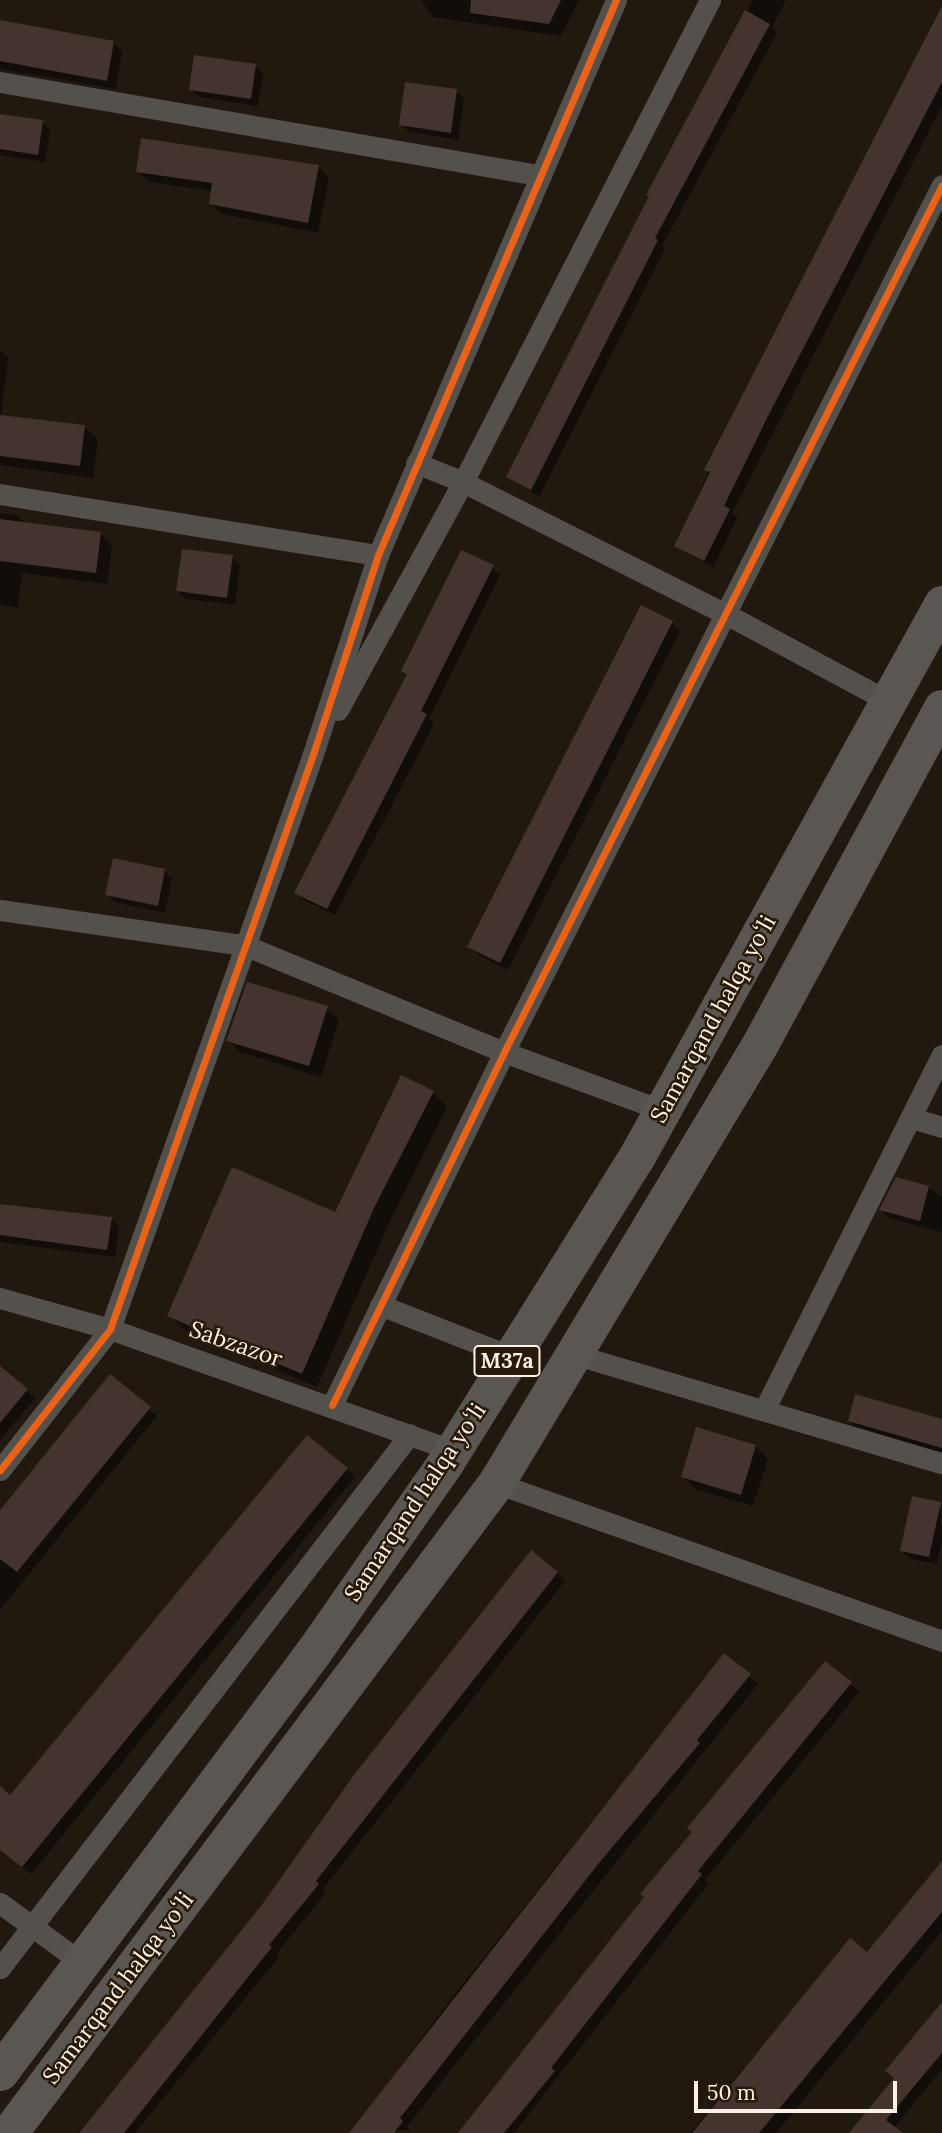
<!DOCTYPE html>
<html>
<head>
<meta charset="utf-8">
<style>
	body { margin:0 }
	#map { position:relative; width:942px; height:2133px; overflow:hidden; background:#211910; font-family:Lora,serif }
	div>[style] { position:absolute }
	[style*='--x'] { left:calc(var(--x)*1px); top:calc(var(--y)*1px); width:calc(var(--w)*1px); rotate:calc(var(--a)*1deg) }
	.shadow>* { inset:0; background:#0007 }
	.building>* { inset:0; background:#44342f }
	.minor>* { height:21px; margin:-10.5px; padding:0 10.5px; transform-origin:10.5px; border-radius:10.5px; background:#54504c }
	.trunk>* { height:37px; margin:-18.5px; padding:0 18.5px; transform-origin:18.5px; border-radius:18.5px; background:#5a5651 }
	.cycleway>* { height:7px; margin:-3.5px; padding:0 3.5px; transform-origin:3.5px; border-radius:3.5px; background:#ea6118 }
	span { translate:-50% -50%; white-space:nowrap; text-align:center; line-height:1.15; -webkit-text-stroke:5px #281a09; paint-order:stroke }
	.shield-label span { padding:2px 5px; background:#281a09; border:2px solid; border-radius:5px; -webkit-text-stroke-width:0 }
	.shield-label { font-size:21px; color:#fbf1e6; font-weight:700 }
	.street-label { font-size:23px; color:#fbf1e6 }
	.scale { position:absolute; left:694px; top:2081px; width:203px; height:32px; box-sizing:border-box; border:4px solid #fbf1e6; border-top:0; padding-left:9px; font-size:21px; line-height:24px; white-space:nowrap; color:#fbf1e6; -webkit-text-stroke:5px #281a09; paint-order:stroke }
</style>
</head>
<body>
<div id="map">
	<div class="shadow">
		<div style="clip-path:polygon(421px 0,579px 0,561px 36px,433px 17px)"></div>
		<div style="clip-path:polygon(753px 0,786px 0,772px 28px,777px 33px,662px 246px,665px 249px,539px 497px,508px 476px,651px 197px,648px 194px)"></div>
		<div style="clip-path:polygon(942px 12px,942px 106px,732px 513px,737px 518px,713px 568px,676px 546px,731px 419px)"></div>
		<div style="clip-path:polygon(0 23px,113px 42px,122px 52px,116px 89px,0 69px)"></div>
		<div style="clip-path:polygon(255px 66px,263px 74px,258px 106px,199px 97px,191px 89px)"></div>
		<div style="clip-path:polygon(456px 91px,464px 99px,458px 140px,409px 132px,401px 124px)"></div>
		<div style="clip-path:polygon(0 116px,42px 122px,50px 130px,45px 162px,0 155px)"></div>
		<div style="clip-path:polygon(318px 166px,329px 178px,318px 233px,222px 214px,210px 203px,213px 191px,149px 182px,138px 171px)"></div>
		<div style="clip-path:polygon(0 350px,8px 358px,1px 417px,85px 427px,98px 440px,93px 478px,0 465px)"></div>
		<div style="clip-path:polygon(0 513px,17px 515px,26px 524px,101px 534px,112px 545px,107px 584px,22px 573px,18px 608px,0 605px)"></div>
		<div style="clip-path:polygon(232px 557px,240px 565px,235px 605px,186px 599px,178px 591px)"></div>
		<div style="clip-path:polygon(492px 567px,500px 575px,429px 719px,434px 724px,335px 915px,304px 900px,297px 892px,408px 676px,403px 671px)"></div>
		<div style="clip-path:polygon(672px 623px,680px 631px,508px 970px,478px 955px,470px 947px)"></div>
		<div style="clip-path:polygon(164px 871px,172px 879px,165px 913px,115px 902px,107px 894px)"></div>
		<div style="clip-path:polygon(327px 1008px,339px 1020px,321px 1077px,240px 1052px,228px 1040px)"></div>
		<div style="clip-path:polygon(433px 1093px,447px 1107px,389px 1223px,317px 1387px,184px 1330px,170px 1315px,336px 1215px)"></div>
		<div style="clip-path:polygon(929px 1187px,942px 1198px,942px 1232px,889px 1218px,881px 1210px)"></div>
		<div style="clip-path:polygon(0 1205px,111px 1219px,119px 1227px,115px 1257px,0 1242px)"></div>
		<div style="clip-path:polygon(0 1370px,35px 1398px,0 1440px)"></div>
		<div style="clip-path:polygon(110px 1376px,157px 1416px,0 1610px,0 1509px)"></div>
		<div style="clip-path:polygon(942px 1420px,942px 1453px,858px 1429px,850px 1421px)"></div>
		<div style="clip-path:polygon(697px 1429px,756px 1447px,768px 1459px,753px 1506px,695px 1489px,683px 1477px)"></div>
		<div style="clip-path:polygon(308px 1437px,355px 1477px,31px 1874px,0 1849px,0 1807px)"></div>
		<div style="clip-path:polygon(940px 1504px,942px 1541px,937px 1564px,910px 1559px,902px 1551px)"></div>
		<div style="clip-path:polygon(557px 1573px,565px 1581px,323px 1889px,326px 1893px,276px 1954px,279px 1957px,135px 2133px,78px 2133px,262px 1907px)"></div>
		<div style="clip-path:polygon(724px 1655px,758px 1684px,458px 2061px,407px 2127px,410px 2130px,352px 2133px,440px 2013px)"></div>
		<div style="clip-path:polygon(825px 1663px,859px 1692px,705px 1880px,709px 1883px,514px 2133px,461px 2133px)"></div>
		<div style="clip-path:polygon(942px 1864px,942px 1931px,776px 2133px,690px 2133px,850px 1940px,867px 1954px)"></div>
		<div style="clip-path:polygon(942px 2003px,942px 2069px,894px 2128px,900px 2133px,851px 2133px,896px 2079px)"></div>
	</div>
	<div class="building">
		<div style="clip-path:polygon(471px 0,561px 0,549px 24px,470px 13px)"></div>
		<div style="clip-path:polygon(942px 6px,942px 82px,767px 418px,724px 506px,730px 509px,704px 561px,674px 546px,710px 472px,704px 470px)"></div>
		<div style="clip-path:polygon(745px 10px,770px 24px,655px 238px,658px 240px,531px 490px,506px 477px,649px 196px,646px 195px)"></div>
		<div style="clip-path:polygon(0 20px,114px 41px,107px 81px,0 61px)"></div>
		<div style="clip-path:polygon(194px 55px,256px 64px,251px 99px,189px 90px)"></div>
		<div style="clip-path:polygon(405px 82px,457px 89px,451px 133px,399px 125px)"></div>
		<div style="clip-path:polygon(0 114px,43px 120px,38px 155px,0 149px)"></div>
		<div style="clip-path:polygon(141px 138px,319px 165px,308px 223px,209px 204px,212px 183px,136px 172px)"></div>
		<div style="clip-path:polygon(0 415px,85px 425px,80px 466px,0 456px)"></div>
		<div style="clip-path:polygon(0 519px,101px 532px,96px 573px,0 561px)"></div>
		<div style="clip-path:polygon(182px 549px,233px 555px,227px 598px,176px 591px)"></div>
		<div style="clip-path:polygon(461px 550px,494px 565px,421px 711px,427px 714px,327px 909px,294px 893px,407px 674px,401px 671px)"></div>
		<div style="clip-path:polygon(641px 605px,673px 621px,500px 963px,467px 947px)"></div>
		<div style="clip-path:polygon(113px 858px,165px 869px,158px 906px,105px 895px)"></div>
		<div style="clip-path:polygon(247px 982px,328px 1006px,309px 1066px,226px 1041px)"></div>
		<div style="clip-path:polygon(401px 1075px,434px 1091px,374px 1208px,302px 1374px,167px 1316px,232px 1167px,335px 1212px)"></div>
		<div style="clip-path:polygon(896px 1177px,929px 1186px,920px 1221px,879px 1210px)"></div>
		<div style="clip-path:polygon(0 1204px,112px 1217px,107px 1250px,0 1235px)"></div>
		<div style="clip-path:polygon(0 1366px,28px 1389px,0 1423px)"></div>
		<div style="clip-path:polygon(110px 1374px,151px 1407px,17px 1572px,0 1559px,0 1510px)"></div>
		<div style="clip-path:polygon(855px 1394px,942px 1419px,942px 1448px,848px 1421px)"></div>
		<div style="clip-path:polygon(696px 1427px,756px 1445px,741px 1495px,681px 1477px)"></div>
		<div style="clip-path:polygon(307px 1435px,348px 1468px,22px 1867px,0 1850px,0 1786px,10px 1795px)"></div>
		<div style="clip-path:polygon(912px 1496px,941px 1502px,929px 1557px,900px 1551px)"></div>
		<div style="clip-path:polygon(531px 1550px,558px 1572px,316px 1881px,319px 1884px,269px 1945px,272px 1947px,124px 2133px,79px 2133px,261px 1906px,354px 1775px)"></div>
		<div style="clip-path:polygon(724px 1653px,751px 1674px,697px 1740px,700px 1743px,599px 1863px,400px 2118px,403px 2121px,394px 2133px,349px 2133px)"></div>
		<div style="clip-path:polygon(825px 1661px,852px 1682px,698px 1871px,702px 1874px,551px 2068px,555px 2071px,504px 2133px,458px 2133px,644px 1897px,640px 1894px,692px 1832px,687px 1828px)"></div>
		<div style="clip-path:polygon(942px 1861px,942px 1912px,759px 2133px,692px 2133px,850px 1938px,867px 1952px)"></div>
		<div style="clip-path:polygon(942px 2002px,942px 2053px,886px 2120px,903px 2133px,849px 2133px,894px 2078px,885px 2071px)"></div>
	</div>
	<div class="minor">
		<div style="--x:0;--y:82;--w:546;--a:9.81"></div>
		<div style="--x:416;--y:463;--w:51;--a:22"></div>
		<div style="--x:463;--y:482;--w:292;--a:26.7"></div>
		<div style="--x:724;--y:613;--w:186;--a:28.2"></div>
		<div style="--x:0;--y:494;--w:383;--a:9.2"></div>
		<div style="--x:338;--y:710;--w:260;--a:-61.3"></div>
		<div style="--x:463;--y:482;--w:542;--a:-62.87"></div>
		<div style="--x:0;--y:910;--w:246;--a:8.2"></div>
		<div style="--x:244;--y:945;--w:281;--a:22.4"></div>
		<div style="--x:504;--y:1052;--w:168;--a:20.2"></div>
		<div style="--x:911;--y:1118;--w:32;--a:16"></div>
		<div style="--x:0;--y:1298;--w:114;--a:15.7"></div>
		<div style="--x:110;--y:1329;--w:363;--a:19.5"></div>
		<div style="--x:380;--y:1305;--w:140;--a:21.4"></div>
		<div style="--x:573;--y:1354;--w:385;--a:16.5"></div>
		<div style="--x:332;--y:1405;--w:393;--a:-64"></div>
		<div style="--x:504;--y:1052;--w:971;--a:-63.2"></div>
		<div style="--x:764;--y:1410;--w:397;--a:-63.4"></div>
		<div style="--x:0;--y:1470;--w:179;--a:-52"></div>
		<div style="--x:110;--y:1329;--w:610;--a:-70.55"></div>
		<div style="--x:313;--y:754;--w:209;--a:-71.9"></div>
		<div style="--x:378;--y:555;--w:604;--a:-66.79"></div>
		<div style="--x:496;--y:1483;--w:473;--a:19.5"></div>
		<div style="--x:0;--y:1903;--w:100;--a:36.1"></div>
		<div style="--x:0;--y:1968;--w:673;--a:-52.48"></div>
	</div>
	<div class="trunk">
		<div style="--x:0;--y:2072;--w:525;--a:-53.28"></div>
		<div style="--x:314;--y:1651;--w:229;--a:-55.1"></div>
		<div style="--x:445;--y:1463;--w:362;--a:-58"></div>
		<div style="--x:637;--y:1156;--w:631;--a:-61.08"></div>
		<div style="--x:9;--y:2133;--w:812;--a:-53.16"></div>
		<div style="--x:496;--y:1483;--w:512;--a:-58.98"></div>
		<div style="--x:760;--y:1044;--w:382;--a:-61.6"></div>
	</div>
	<div class="cycleway">
		<div style="--x:332;--y:1405;--w:393;--a:-64"></div>
		<div style="--x:504;--y:1052;--w:971;--a:-63.2"></div>
		<div style="--x:0;--y:1470;--w:179;--a:-52"></div>
		<div style="--x:110;--y:1329;--w:610;--a:-70.55"></div>
		<div style="--x:313;--y:754;--w:209;--a:-71.9"></div>
		<div style="--x:378;--y:555;--w:604;--a:-66.79"></div>
	</div>
	<div class="shield-label">
		<span style="left:507px;top:1361px">M37a</span>
	</div>
	<div class="street-label">
		<span style="left:713px;top:1019px;rotate:-61deg">Samarqand halqa yoʻli</span>
		<span style="left:236px;top:1344px;rotate:19deg">Sabzazor</span>
		<span style="left:415px;top:1502px;rotate:-56deg">Samarqand halqa yoʻli</span>
		<span style="left:118px;top:1988px;rotate:-53deg">Samarqand halqa yoʻli</span>
	</div>
	<div class="scale">50 m</div>
</div>
</body>
</html>
